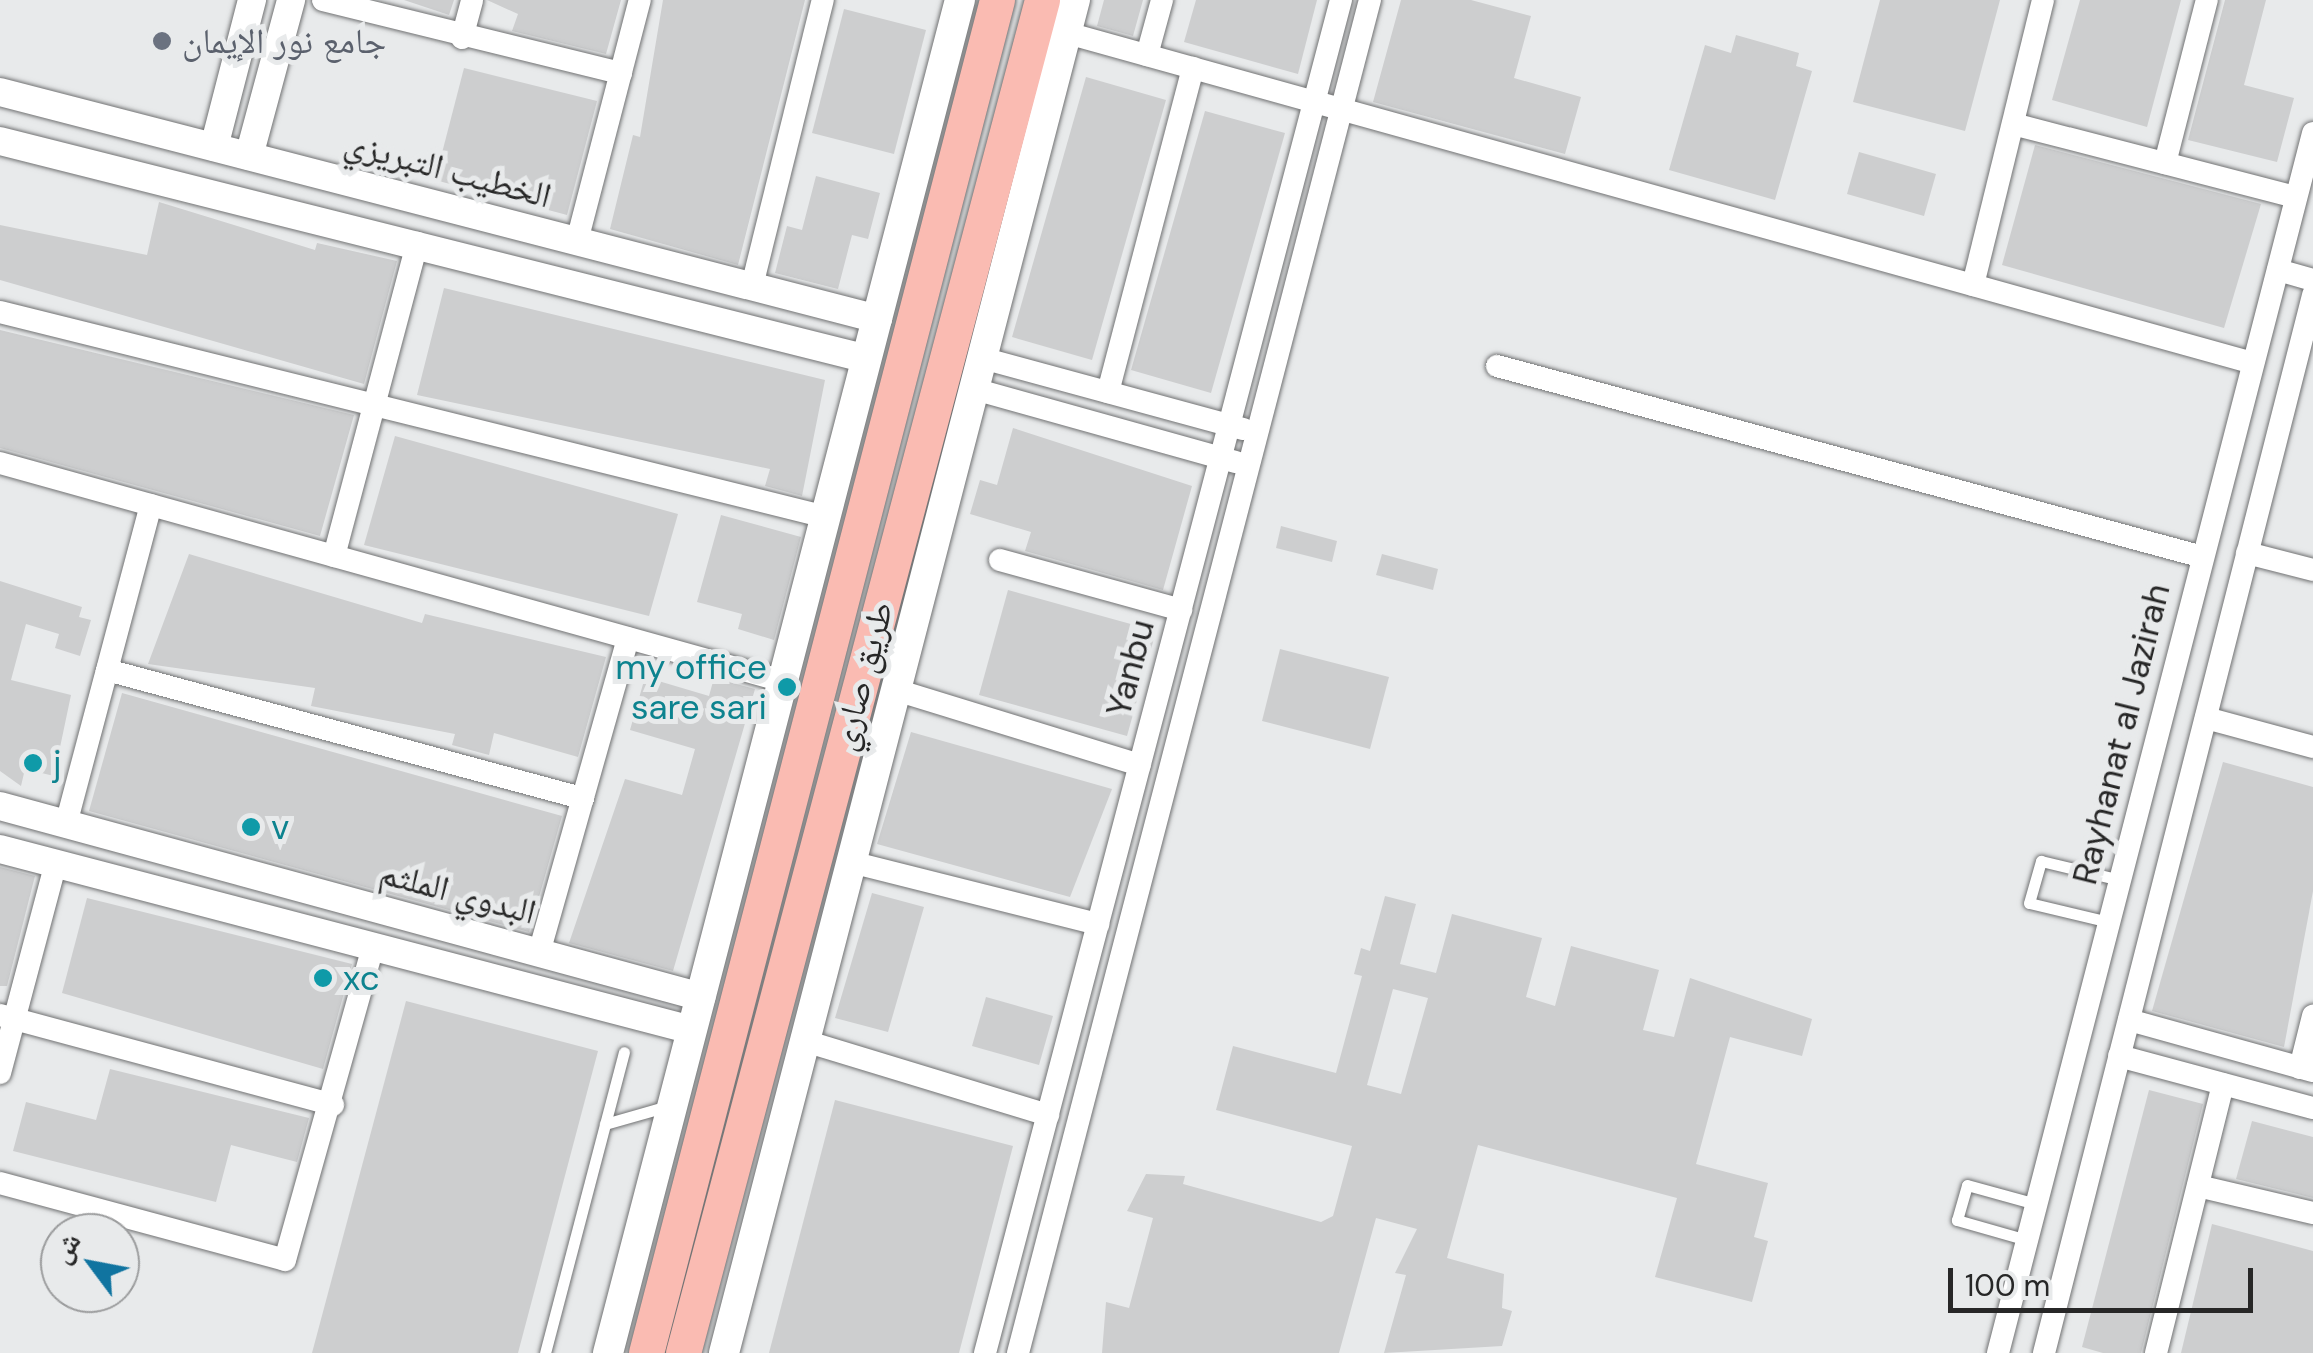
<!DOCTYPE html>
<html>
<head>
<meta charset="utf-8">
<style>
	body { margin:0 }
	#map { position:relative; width:2313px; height:1353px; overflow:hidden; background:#e8eaeb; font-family:"DM Sans","Noto Naskh Arabic",sans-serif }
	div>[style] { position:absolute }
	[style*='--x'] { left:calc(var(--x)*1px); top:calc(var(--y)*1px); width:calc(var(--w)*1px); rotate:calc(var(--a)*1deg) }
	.building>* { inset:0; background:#cdcecf }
	.roads { filter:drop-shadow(0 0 2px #717273) drop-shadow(0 0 2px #717273) }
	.service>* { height:11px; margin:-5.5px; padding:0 5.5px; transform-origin:5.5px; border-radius:5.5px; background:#fff }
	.minor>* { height:22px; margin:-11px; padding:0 11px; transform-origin:11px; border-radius:11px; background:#fff }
	.tertiary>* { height:28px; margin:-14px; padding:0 14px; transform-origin:14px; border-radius:14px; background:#fff }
	.secondary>* { height:30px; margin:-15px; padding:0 15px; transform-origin:15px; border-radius:15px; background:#fff }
	.primary>* { height:35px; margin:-17.5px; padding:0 17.5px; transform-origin:17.5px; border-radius:17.5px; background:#fabbb2 }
	.dots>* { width:28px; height:28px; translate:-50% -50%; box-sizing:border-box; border:5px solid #e8eaeb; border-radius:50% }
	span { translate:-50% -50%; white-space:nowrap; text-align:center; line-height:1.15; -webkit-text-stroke:10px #e8eaeb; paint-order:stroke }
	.worship-label { font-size:35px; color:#5b616d }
	.left { translate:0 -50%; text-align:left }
	.street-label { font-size:35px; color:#272727 }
	.culture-label { font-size:35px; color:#0d838f }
	.right { translate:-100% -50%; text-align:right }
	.north { position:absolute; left:40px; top:1213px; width:100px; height:100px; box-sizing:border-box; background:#e8eaeb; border:2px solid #9b9c9d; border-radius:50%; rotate:302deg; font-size:28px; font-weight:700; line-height:40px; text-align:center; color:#272727 }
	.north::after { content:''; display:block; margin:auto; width:35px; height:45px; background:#1074a0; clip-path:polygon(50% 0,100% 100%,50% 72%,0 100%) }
	.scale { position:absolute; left:1948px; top:1268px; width:305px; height:45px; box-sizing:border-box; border:5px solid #272727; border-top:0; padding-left:12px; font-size:30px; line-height:35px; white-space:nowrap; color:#272727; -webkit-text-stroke:8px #e8eaeb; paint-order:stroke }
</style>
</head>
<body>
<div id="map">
	<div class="building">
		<div style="clip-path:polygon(404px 0,454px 0,449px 15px)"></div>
		<div style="clip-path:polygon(487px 0,621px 0,606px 54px,512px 31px,518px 14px)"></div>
		<div style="clip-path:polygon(663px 0,805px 0,738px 265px,610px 229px,633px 135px,640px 137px)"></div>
		<div style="clip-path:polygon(1104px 0,1143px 0,1133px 36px,1097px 26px)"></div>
		<div style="clip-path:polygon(1196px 0,1317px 0,1298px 74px,1184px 42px)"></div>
		<div style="clip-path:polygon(1401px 0,1471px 0,1531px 16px,1514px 78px,1581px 97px,1565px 154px,1373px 102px)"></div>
		<div style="clip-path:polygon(1880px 0,2000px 0,1965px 131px,1853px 102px)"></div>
		<div style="clip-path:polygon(2080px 0,2181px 0,2147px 127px,2052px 100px)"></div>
		<div style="clip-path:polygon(2225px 0,2266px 0,2244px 85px,2294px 98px,2277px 162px,2188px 140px)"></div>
		<div style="clip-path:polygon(844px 9px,926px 30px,894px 154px,812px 133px)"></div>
		<div style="clip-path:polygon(1736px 35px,1799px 53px,1796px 66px,1812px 71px,1775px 200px,1669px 170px,1705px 45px,1731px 53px)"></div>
		<div style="clip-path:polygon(464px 68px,597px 101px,567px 215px,435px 180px)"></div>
		<div style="clip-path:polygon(1086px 77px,1166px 100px,1092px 360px,1012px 337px)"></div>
		<div style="clip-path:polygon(1205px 111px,1285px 133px,1211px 393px,1131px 370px)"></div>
		<div style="clip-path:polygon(2035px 145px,2261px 204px,2224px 328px,2002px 265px)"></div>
		<div style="clip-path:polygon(1859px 152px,1936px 174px,1924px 216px,1847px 194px)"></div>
		<div style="clip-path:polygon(816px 176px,880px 193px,868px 239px,852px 235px,838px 289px,775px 273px,787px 226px,802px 230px)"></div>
		<div style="clip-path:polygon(159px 202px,315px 250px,317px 243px,397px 261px,364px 384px,0 280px,0 225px,147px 255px)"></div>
		<div style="clip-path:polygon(444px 288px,825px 380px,802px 496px,765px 486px,770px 469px,417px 395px)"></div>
		<div style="clip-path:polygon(0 330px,354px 415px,320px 536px,0 448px)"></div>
		<div style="clip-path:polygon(1013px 428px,1192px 486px,1163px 590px,1025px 551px,1031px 532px,970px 514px,980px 480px,997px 485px)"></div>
		<div style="clip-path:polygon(395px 436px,678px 514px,649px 616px,364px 545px)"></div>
		<div style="clip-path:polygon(721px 515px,801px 537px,774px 640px,738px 629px,742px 614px,697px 602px)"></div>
		<div style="clip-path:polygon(1281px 526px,1337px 541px,1332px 562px,1276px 548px)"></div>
		<div style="clip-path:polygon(189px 554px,422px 623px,425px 614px,606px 657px,578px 757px,494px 733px,489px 755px,452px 745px,455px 734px,311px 706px,315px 688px,148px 664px)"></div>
		<div style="clip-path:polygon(1382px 554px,1438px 569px,1433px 590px,1376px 575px)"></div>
		<div style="clip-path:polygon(0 581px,82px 607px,79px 617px,91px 620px,80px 656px,55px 648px,59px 634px,26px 624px,11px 680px,71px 695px,54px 776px,25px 769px,21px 786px,0 771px)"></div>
		<div style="clip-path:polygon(1008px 590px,1156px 631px,1127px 736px,979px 695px)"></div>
		<div style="clip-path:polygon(1280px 649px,1389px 677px,1370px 749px,1262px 721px)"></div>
		<div style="clip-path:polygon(645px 677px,709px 696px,714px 678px,755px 689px,673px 971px,569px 943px,625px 779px,682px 795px,695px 749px,630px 730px)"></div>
		<div style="clip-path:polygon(122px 693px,562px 816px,529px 932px,89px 811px)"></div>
		<div style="clip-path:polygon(911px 732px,1112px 789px,1070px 897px,877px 844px)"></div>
		<div style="clip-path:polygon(2223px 762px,2313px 787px,2313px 891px,2284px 1047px,2152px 1011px)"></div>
		<div style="clip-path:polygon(0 867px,35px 876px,7px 986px,0 986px)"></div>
		<div style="clip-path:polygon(872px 893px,924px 907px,888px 1032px,835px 1018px)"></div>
		<div style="clip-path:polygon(evenodd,1385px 896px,1416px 904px,1400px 964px,1436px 973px,1452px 914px,1542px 938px,1526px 997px,1555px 1006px,1571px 946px,1659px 970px,1643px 1030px,1674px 1037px,1690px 978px,1812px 1019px,1802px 1056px,1730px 1037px,1696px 1164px,1768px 1183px,1754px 1237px,1768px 1241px,1752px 1302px,1655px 1277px,1677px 1198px,1478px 1145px,1447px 1258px,1504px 1274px,1502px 1308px,1512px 1311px,1502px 1346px,1384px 1353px,1406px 1275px,1395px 1273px,1417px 1229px,1376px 1218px,1339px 1353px,1102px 1353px,1106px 1302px,1129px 1308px,1153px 1218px,1127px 1211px,1146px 1174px,1185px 1176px,1183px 1184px,1321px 1222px,1333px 1216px,1352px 1146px,1216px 1110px,1233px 1046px,1336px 1073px,1362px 976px,1354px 974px,1361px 948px,1370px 951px,1385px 896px,1393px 989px,1428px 998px,1401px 1094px,1367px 1085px,1393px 989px)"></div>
		<div style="clip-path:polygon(87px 898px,352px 964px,323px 1069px,62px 993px)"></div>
		<div style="clip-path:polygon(986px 997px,1053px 1016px,1039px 1065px,972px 1046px)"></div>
		<div style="clip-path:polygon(406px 1001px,598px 1051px,518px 1353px,312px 1353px)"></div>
		<div style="clip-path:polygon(110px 1069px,309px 1118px,297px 1162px,231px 1145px,216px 1202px,13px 1151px,26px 1102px,96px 1120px)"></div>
		<div style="clip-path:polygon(2149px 1090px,2203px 1104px,2141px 1353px,2103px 1353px,2082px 1347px)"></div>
		<div style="clip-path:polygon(835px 1100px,1013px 1146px,959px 1353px,769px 1353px)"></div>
		<div style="clip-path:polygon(2252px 1121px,2313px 1137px,2313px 1198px,2236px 1179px)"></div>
		<div style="clip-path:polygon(2212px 1224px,2313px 1251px,2313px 1353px,2181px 1353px)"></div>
	</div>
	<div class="roads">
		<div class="service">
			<div style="--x:2109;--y:922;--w:82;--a:-166.6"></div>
			<div style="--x:2029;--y:903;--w:44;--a:-74.1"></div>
			<div style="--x:2041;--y:861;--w:81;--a:13.5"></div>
			<div style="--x:605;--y:1124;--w:66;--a:-15.9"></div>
			<div style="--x:2027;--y:1240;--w:73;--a:-164.1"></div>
			<div style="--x:1957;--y:1220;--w:36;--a:-74"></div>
			<div style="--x:1967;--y:1185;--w:72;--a:15.4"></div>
			<div style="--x:545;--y:1353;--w:311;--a:-75.3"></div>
		</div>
		<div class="minor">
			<div style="--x:323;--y:0;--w:307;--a:13.8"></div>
			<div style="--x:1067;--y:33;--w:1231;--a:15.55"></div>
			<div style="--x:462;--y:38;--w:39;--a:-75"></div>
			<div style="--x:1147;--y:55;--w:57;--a:-74.7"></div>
			<div style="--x:2013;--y:124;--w:292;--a:14.5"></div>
			<div style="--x:2165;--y:163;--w:168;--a:-75.6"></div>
			<div style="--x:577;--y:241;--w:249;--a:-75.4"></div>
			<div style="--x:2278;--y:270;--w:36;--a:16"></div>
			<div style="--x:1973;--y:285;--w:293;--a:-76.2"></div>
			<div style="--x:752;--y:286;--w:295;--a:-76.1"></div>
			<div style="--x:0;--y:312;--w:851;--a:13.94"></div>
			<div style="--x:982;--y:358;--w:271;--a:15.2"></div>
			<div style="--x:1497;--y:366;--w:731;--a:15.14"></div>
			<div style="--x:974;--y:389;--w:272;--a:15.6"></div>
			<div style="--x:1108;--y:392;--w:335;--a:-75.3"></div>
			<div style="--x:0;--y:463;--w:813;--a:15.56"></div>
			<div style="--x:2247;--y:553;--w:68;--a:14.4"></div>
			<div style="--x:334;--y:556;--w:324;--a:-75.1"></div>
			<div style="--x:1000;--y:560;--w:188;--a:15.4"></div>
			<div style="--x:107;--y:670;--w:493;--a:15.1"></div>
			<div style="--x:896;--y:690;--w:255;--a:17.1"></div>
			<div style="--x:2206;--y:718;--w:111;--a:15.2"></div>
			<div style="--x:66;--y:824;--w:330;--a:-75.1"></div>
			<div style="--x:851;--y:862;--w:255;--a:14.1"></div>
			<div style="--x:539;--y:953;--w:327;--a:-74.2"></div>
			<div style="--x:0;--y:1015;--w:345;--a:15.1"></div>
			<div style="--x:2129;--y:1020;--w:191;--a:15.5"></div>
			<div style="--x:808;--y:1042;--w:251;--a:16.9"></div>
			<div style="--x:2119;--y:1056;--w:201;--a:15"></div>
			<div style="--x:2300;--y:1068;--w:54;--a:-76"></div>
			<div style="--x:0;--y:1073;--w:218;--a:-75.1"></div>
			<div style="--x:0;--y:1183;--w:295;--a:15.1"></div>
			<div style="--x:285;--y:1260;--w:326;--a:-74.3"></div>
			<div style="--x:2198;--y:1186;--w:118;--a:13.2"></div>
			<div style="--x:985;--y:1353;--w:1399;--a:-75.26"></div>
			<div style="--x:1018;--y:1353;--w:1398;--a:-75.42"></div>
			<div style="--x:1998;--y:1353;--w:1260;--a:-75.52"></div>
			<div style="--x:2044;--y:1353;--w:1092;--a:-75.73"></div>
			<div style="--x:2156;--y:1353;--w:277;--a:-76"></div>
		</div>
		<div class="tertiary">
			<div style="--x:0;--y:92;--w:907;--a:14.5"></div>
			<div style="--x:0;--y:141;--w:894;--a:14.11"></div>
			<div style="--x:214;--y:147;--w:152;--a:-75.5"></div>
			<div style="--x:249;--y:156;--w:162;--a:-74.9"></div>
			<div style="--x:0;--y:806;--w:727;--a:15.24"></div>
			<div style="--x:0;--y:849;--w:715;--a:14.66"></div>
		</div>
		<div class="secondary">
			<div style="--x:608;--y:1353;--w:1398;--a:-75.42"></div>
			<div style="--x:724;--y:1353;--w:1398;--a:-75.46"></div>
		</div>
		<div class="primary">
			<div style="--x:646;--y:1353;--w:1398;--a:-75.46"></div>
			<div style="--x:683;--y:1353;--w:1400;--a:-75.14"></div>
		</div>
	</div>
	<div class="dots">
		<div style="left:162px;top:41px;background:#6b7280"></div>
		<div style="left:787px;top:687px;background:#0f9aa8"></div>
		<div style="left:33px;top:763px;background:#0f9aa8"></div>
		<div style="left:251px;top:827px;background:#0f9aa8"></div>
		<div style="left:323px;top:978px;background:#0f9aa8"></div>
	</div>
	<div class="worship-label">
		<span class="left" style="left:182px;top:41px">جامع نور الإيمان</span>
	</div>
	<div class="street-label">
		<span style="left:448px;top:169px;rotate:15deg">الخطيب التبريزي</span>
		<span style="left:1130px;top:668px;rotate:-75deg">Yanbu</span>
		<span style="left:862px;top:676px;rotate:-75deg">طريق صاري</span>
		<span style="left:2121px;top:734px;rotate:-76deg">Rayhanat al Jazirah</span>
		<span style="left:458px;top:892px;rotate:15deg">البدوي الملثم</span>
	</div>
	<div class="culture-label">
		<span class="right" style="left:767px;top:687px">my office<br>sare sari</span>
		<span class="left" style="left:53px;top:763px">j</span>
		<span class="left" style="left:271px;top:827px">v</span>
		<span class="left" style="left:343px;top:978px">xc</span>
	</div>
	<div class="north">ش</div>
	<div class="scale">100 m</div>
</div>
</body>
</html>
